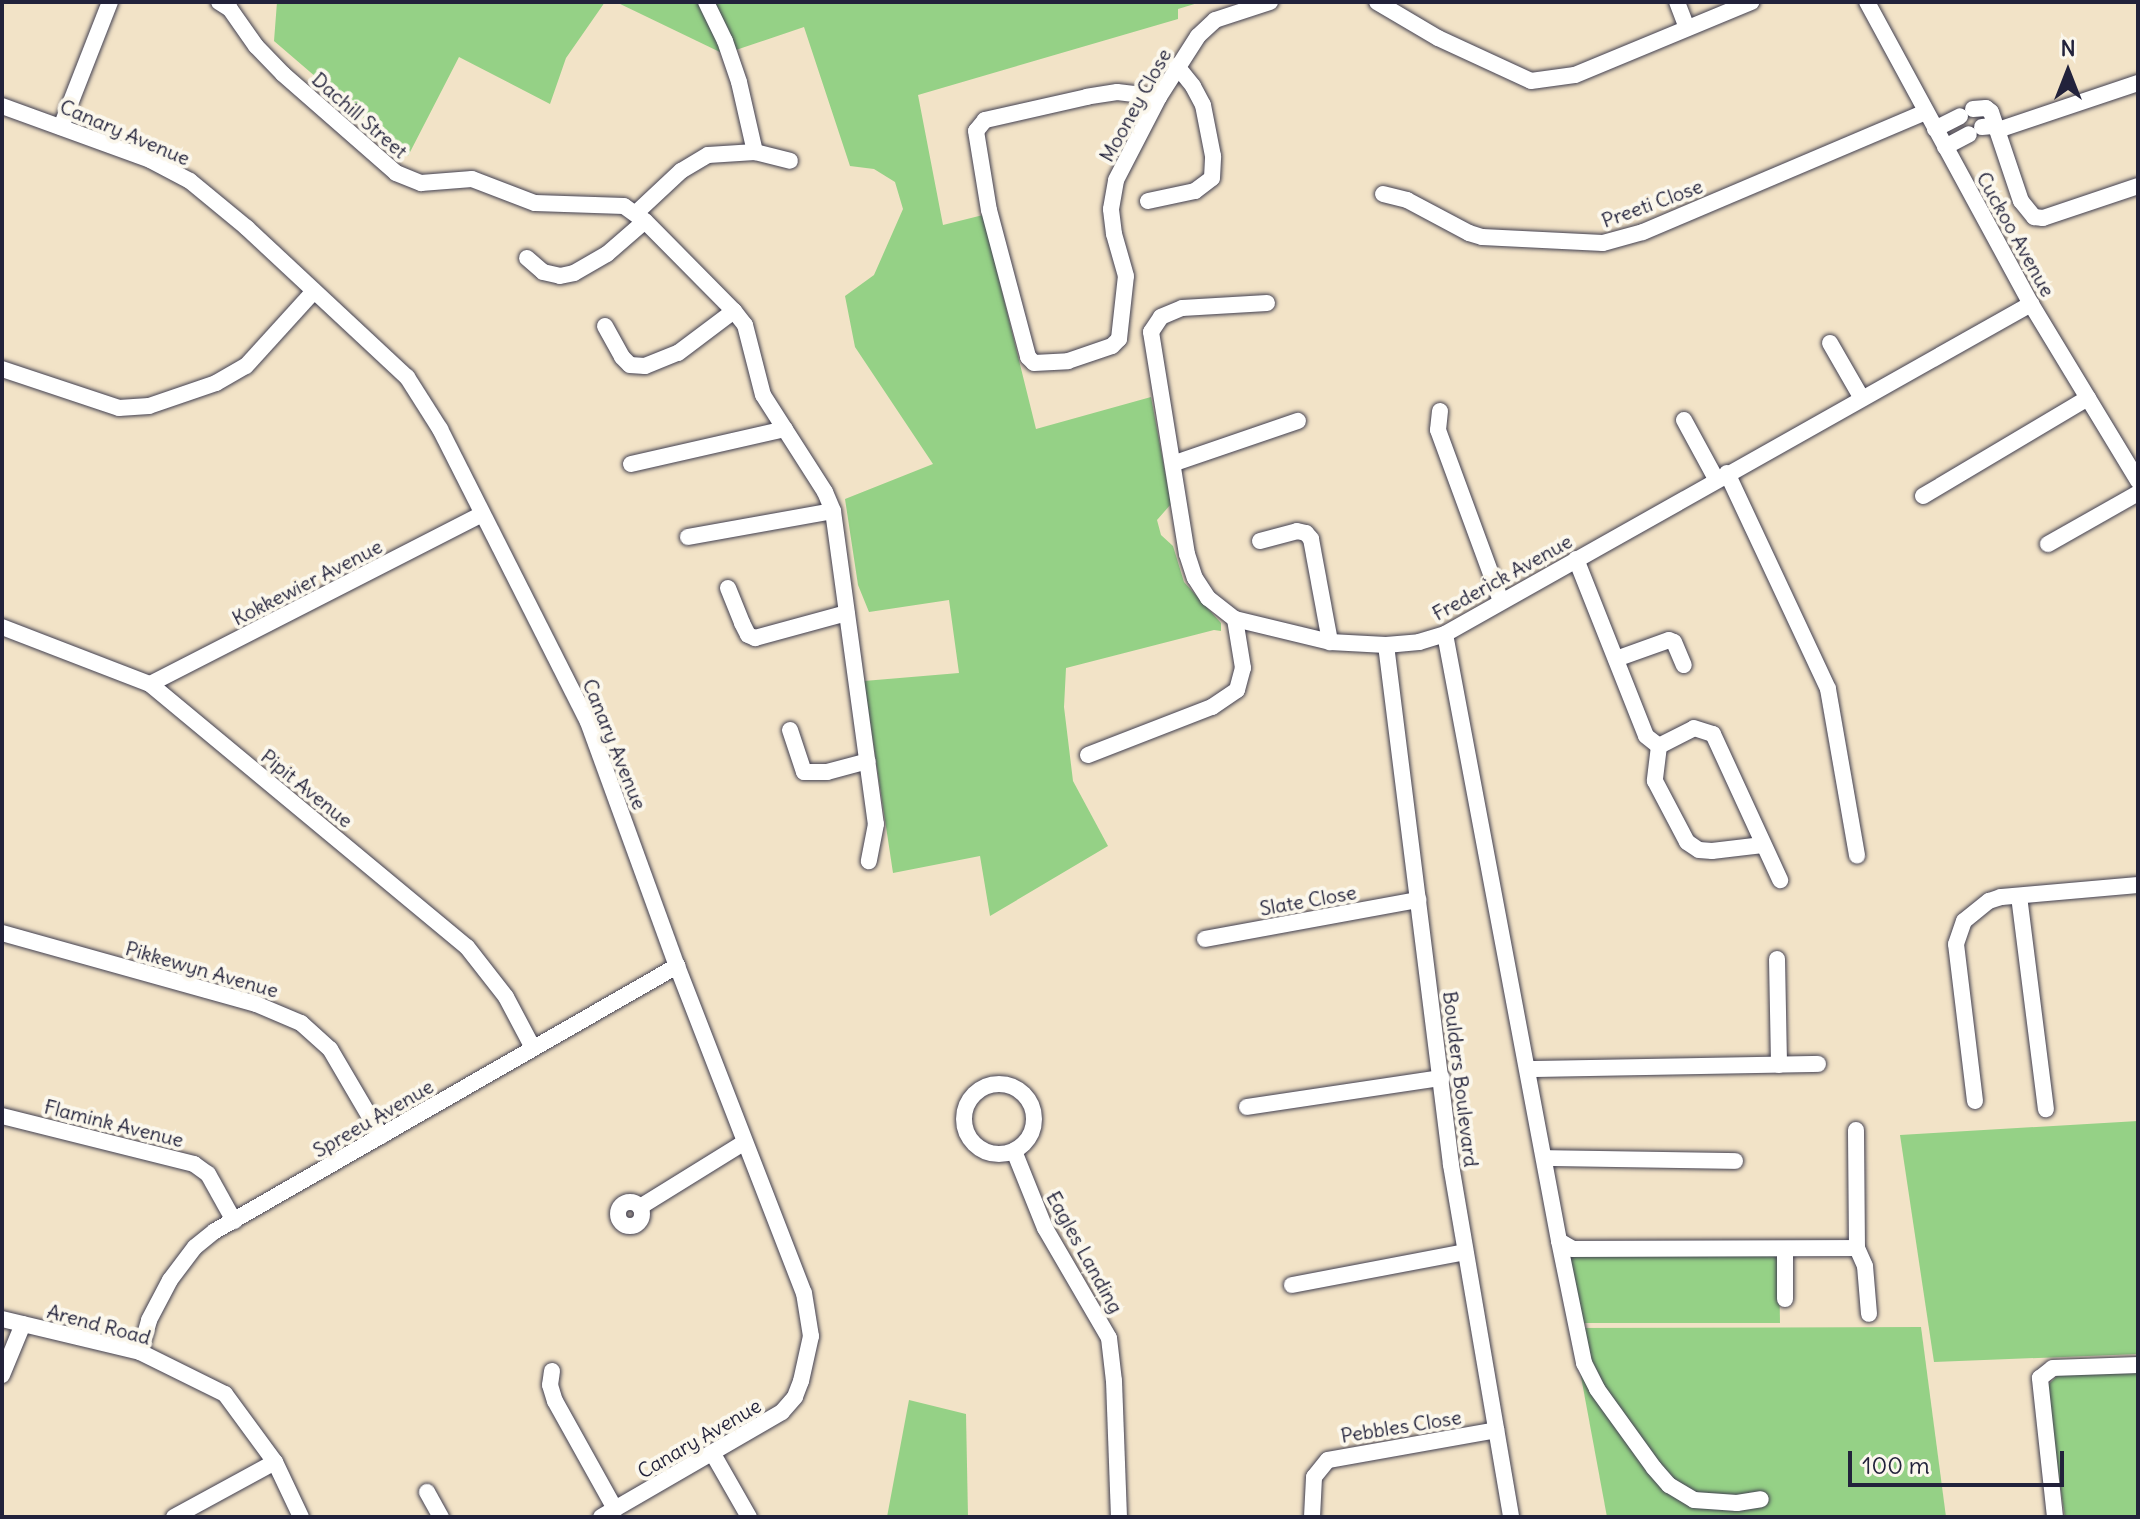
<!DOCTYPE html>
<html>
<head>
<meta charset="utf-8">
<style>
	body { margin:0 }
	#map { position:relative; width:2140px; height:1519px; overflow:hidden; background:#f2e3c7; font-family:Delius,sans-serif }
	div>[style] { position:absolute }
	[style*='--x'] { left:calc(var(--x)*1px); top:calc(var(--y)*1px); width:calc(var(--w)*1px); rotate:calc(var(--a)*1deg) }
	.green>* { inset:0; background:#95d186 }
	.roads { filter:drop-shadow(0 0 2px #413f50) drop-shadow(0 0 2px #413f50) }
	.street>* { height:16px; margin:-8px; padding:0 8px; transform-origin:8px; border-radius:8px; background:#fff }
	.street>.ring { margin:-8px; padding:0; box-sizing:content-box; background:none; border:16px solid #fff; border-radius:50% }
	span { translate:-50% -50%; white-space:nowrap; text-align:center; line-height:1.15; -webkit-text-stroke:8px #fbf7ec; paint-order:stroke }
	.street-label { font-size:20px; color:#22223b }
	.frame { position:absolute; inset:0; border:4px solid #22223b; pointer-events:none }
	.north { position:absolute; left:2028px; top:32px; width:80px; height:80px; -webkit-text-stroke:6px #fbf7ec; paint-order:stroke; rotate:0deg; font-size:22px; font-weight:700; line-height:32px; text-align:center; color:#22223b }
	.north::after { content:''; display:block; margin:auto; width:28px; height:36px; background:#22223b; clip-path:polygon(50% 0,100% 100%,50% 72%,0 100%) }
	.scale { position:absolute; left:1848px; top:1451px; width:216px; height:36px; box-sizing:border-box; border:4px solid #22223b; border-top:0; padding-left:10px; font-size:24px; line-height:28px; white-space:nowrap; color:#22223b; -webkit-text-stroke:6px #fbf7ec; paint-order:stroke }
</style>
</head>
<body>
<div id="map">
	<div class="green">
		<div style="clip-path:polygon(277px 2px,605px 2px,566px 58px,550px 104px,459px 57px,408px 156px,274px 41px)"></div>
		<div style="clip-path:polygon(616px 2px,1201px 2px,1178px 9px,1178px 19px,918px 95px,943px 225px,983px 215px,1036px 429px,1151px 397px,1171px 504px,1157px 520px,1161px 535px,1173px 546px,1184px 582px,1221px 623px,1221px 631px,1214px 630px,1066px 668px,1064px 707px,1073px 781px,1108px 846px,990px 916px,980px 856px,893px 873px,864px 681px,959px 673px,949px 600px,869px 612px,858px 585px,845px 499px,933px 464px,855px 347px,845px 296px,874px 275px,903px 209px,895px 182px,874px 169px,850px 166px,804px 27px,724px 54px)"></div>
		<div style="clip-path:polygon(2138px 1121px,2138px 1354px,1934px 1362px,1900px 1135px)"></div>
		<div style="clip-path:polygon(1568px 1255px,1775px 1256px,1779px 1262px,1780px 1323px,1580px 1323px)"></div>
		<div style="clip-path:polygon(1921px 1327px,1946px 1517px,1607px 1517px,1572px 1328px)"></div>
		<div style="clip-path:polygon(2138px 1373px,2138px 1517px,2065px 1517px,2045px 1388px,2059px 1374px)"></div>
		<div style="clip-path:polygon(909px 1400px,966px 1414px,968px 1517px,887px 1517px)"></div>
	</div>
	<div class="roads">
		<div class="street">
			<div style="--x:219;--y:2;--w:13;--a:32"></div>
			<div style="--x:230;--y:9;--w:45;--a:54.9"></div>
			<div style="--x:256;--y:46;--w:39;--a:46"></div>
			<div style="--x:283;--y:74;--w:150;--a:41.2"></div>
			<div style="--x:396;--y:173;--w:27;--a:22"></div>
			<div style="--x:421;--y:183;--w:51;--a:-4.5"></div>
			<div style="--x:472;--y:179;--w:67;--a:20.9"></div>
			<div style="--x:535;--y:203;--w:89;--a:1.9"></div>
			<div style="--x:624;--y:206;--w:26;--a:36"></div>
			<div style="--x:645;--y:221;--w:127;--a:45.3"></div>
			<div style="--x:734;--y:311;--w:18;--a:52"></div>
			<div style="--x:745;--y:325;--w:72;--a:75.6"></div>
			<div style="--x:763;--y:395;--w:115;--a:57.4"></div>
			<div style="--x:825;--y:492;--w:21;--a:67"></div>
			<div style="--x:833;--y:511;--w:316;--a:82.2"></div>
			<div style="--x:876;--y:824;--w:38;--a:101"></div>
			<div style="--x:706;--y:2;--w:43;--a:64"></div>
			<div style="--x:725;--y:41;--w:43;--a:71.1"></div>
			<div style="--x:739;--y:82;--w:72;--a:77.1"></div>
			<div style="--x:1377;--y:2;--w:71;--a:30.5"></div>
			<div style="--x:1438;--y:38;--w:102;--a:24.8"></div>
			<div style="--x:1531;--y:81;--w:44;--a:-7.8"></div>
			<div style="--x:1575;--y:75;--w:191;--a:-22.5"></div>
			<div style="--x:1677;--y:2;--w:28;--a:69"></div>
			<div style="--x:1867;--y:2;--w:344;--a:61.5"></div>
			<div style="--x:2031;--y:304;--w:207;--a:58.8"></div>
			<div style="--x:1159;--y:97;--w:42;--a:-173.2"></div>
			<div style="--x:1117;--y:92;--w:30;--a:171"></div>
			<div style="--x:1087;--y:97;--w:105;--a:167.3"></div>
			<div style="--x:985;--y:120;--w:14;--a:129"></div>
			<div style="--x:976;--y:131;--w:80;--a:80.7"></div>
			<div style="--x:989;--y:210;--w:152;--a:75.1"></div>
			<div style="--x:1028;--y:357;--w:8;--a:45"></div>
			<div style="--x:1034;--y:363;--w:34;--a:-3"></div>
			<div style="--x:1068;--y:361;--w:46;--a:-18.8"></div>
			<div style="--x:1112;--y:346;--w:10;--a:-45"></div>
			<div style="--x:1119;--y:339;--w:63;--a:-83.7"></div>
			<div style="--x:1126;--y:276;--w:44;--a:-105.9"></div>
			<div style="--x:1114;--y:234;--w:25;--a:-97"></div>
			<div style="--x:1111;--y:209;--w:29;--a:-80"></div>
			<div style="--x:1116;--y:180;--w:93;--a:-62.6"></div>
			<div style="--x:1159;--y:97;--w:72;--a:-57.4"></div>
			<div style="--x:1198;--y:36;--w:23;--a:-43"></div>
			<div style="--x:1215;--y:20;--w:58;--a:-18.1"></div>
			<div style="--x:2;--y:106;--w:158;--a:20"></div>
			<div style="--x:150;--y:160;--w:45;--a:27.7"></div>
			<div style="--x:190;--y:181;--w:74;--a:39.5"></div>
			<div style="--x:247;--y:228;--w:219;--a:43"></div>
			<div style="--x:407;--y:377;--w:62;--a:57.6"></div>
			<div style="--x:440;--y:429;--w:328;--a:63.2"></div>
			<div style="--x:588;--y:722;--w:260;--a:70"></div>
			<div style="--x:677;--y:966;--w:351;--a:68.8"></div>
			<div style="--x:804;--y:1293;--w:44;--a:80.8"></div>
			<div style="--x:811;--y:1336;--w:46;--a:102.5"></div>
			<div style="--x:801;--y:1381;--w:17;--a:111"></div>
			<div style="--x:795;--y:1397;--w:20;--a:131"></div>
			<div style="--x:782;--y:1412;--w:209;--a:149.9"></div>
			<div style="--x:1973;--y:109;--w:13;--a:-4"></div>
			<div style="--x:1986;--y:108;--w:6;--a:39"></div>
			<div style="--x:1991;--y:112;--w:94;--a:71.4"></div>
			<div style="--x:2021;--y:201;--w:21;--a:51"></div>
			<div style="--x:2034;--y:217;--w:9;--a:6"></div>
			<div style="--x:2043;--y:218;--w:100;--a:-18.6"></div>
			<div style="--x:61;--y:127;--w:134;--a:-68.6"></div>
			<div style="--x:1982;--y:127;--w:11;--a:-5"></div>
			<div style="--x:1993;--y:126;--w:6;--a:39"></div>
			<div style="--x:1998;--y:130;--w:148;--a:-18.6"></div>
			<div style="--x:1935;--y:129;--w:28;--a:-27"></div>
			<div style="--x:1945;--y:147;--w:27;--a:-28"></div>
			<div style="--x:1383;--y:194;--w:25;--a:14"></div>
			<div style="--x:1407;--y:200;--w:70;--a:28"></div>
			<div style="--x:1469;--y:233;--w:14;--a:17"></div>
			<div style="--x:1482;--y:237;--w:121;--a:2.8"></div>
			<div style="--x:1603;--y:243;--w:41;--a:-15.4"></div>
			<div style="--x:1643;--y:232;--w:307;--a:-23"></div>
			<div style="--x:1148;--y:201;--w:48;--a:-12"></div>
			<div style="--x:1195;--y:191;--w:21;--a:-37"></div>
			<div style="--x:1212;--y:178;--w:22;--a:-87"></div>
			<div style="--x:1213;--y:156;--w:52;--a:-101.1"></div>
			<div style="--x:1203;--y:105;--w:21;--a:-118"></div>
			<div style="--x:1193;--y:86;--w:26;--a:-129"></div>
			<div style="--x:636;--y:213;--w:62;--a:-43"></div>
			<div style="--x:681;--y:171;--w:31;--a:-31"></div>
			<div style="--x:708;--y:155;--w:47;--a:-3.7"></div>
			<div style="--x:755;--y:152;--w:36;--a:14"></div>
			<div style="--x:527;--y:258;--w:21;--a:41"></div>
			<div style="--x:543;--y:272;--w:17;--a:13"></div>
			<div style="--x:560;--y:276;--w:14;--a:-12"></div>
			<div style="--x:574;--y:273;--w:38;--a:-30"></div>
			<div style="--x:607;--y:254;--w:50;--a:-41"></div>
			<div style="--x:1267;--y:303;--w:85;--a:176.6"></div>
			<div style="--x:1182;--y:308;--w:23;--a:157"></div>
			<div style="--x:1161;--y:317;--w:18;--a:124"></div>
			<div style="--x:1151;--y:332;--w:225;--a:80.8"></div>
			<div style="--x:1187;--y:554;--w:25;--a:72"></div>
			<div style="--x:1195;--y:578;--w:24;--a:57"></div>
			<div style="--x:1208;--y:598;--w:34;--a:38"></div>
			<div style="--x:1235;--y:619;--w:98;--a:13.6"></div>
			<div style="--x:1330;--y:642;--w:56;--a:3.1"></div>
			<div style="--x:1386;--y:645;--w:33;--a:-5"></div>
			<div style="--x:1419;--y:642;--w:27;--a:-17"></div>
			<div style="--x:1445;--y:634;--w:673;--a:-29.39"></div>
			<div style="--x:605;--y:326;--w:35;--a:61"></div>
			<div style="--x:622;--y:357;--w:11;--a:45"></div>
			<div style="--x:630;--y:365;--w:15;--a:4"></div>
			<div style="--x:645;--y:366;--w:35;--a:-22"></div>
			<div style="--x:678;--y:353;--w:70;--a:-36.9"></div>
			<div style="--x:1830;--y:343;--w:62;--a:60.1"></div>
			<div style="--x:2;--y:369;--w:123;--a:18.4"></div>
			<div style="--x:119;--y:408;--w:30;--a:-4"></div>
			<div style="--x:149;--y:406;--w:71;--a:-18.9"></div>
			<div style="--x:216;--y:383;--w:34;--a:-30"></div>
			<div style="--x:246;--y:366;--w:101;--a:-47.8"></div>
			<div style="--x:1440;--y:411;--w:19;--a:96"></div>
			<div style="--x:1438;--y:430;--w:182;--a:69.8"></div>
			<div style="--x:1684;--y:420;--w:67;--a:61.5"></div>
			<div style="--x:1175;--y:463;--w:130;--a:-18.9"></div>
			<div style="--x:631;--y:464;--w:158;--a:-12.8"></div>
			<div style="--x:1727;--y:473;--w:238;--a:64.9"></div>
			<div style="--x:1828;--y:689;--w:169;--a:80.1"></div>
			<div style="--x:1923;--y:496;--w:192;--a:-30.7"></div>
			<div style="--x:688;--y:537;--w:147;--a:-10.2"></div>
			<div style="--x:1260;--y:541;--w:38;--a:-15"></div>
			<div style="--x:1297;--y:531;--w:9;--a:13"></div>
			<div style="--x:1306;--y:533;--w:8;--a:50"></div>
			<div style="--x:1311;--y:539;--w:105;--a:79.5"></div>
			<div style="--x:2048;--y:544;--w:103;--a:-29.5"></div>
			<div style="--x:1576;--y:559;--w:190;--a:68.4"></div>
			<div style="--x:1646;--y:736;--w:16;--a:38"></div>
			<div style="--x:1659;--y:746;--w:39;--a:-27"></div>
			<div style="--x:1694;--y:728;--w:20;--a:18"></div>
			<div style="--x:1713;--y:734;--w:161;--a:65.3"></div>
			<div style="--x:728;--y:588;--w:38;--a:68"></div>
			<div style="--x:742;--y:623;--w:13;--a:63"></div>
			<div style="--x:748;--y:635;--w:8;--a:23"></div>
			<div style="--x:755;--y:638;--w:95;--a:-15.2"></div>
			<div style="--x:2;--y:627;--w:159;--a:21.1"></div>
			<div style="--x:150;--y:684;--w:412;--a:39.7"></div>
			<div style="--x:467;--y:947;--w:63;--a:52"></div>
			<div style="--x:506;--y:997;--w:58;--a:62.1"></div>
			<div style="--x:1445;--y:634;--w:618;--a:79.36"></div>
			<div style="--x:1559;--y:1241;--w:16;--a:30"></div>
			<div style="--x:1573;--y:1249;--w:284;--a:-0.2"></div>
			<div style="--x:1857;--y:1248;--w:118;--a:-90.5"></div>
			<div style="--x:1386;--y:645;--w:524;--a:82.87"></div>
			<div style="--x:1451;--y:1165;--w:357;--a:80.3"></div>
			<div style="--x:1616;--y:659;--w:56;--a:-19.7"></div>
			<div style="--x:1669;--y:640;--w:5;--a:22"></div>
			<div style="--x:1674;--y:642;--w:25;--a:67"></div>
			<div style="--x:150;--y:684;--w:373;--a:-27.1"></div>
			<div style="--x:790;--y:730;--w:44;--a:71.6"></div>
			<div style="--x:804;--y:772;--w:23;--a:0"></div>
			<div style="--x:827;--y:772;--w:42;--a:-15"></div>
			<div style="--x:1659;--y:746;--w:35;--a:97"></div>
			<div style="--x:1655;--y:781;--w:69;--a:62.3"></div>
			<div style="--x:1687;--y:842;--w:14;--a:34"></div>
			<div style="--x:1699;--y:850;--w:13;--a:4"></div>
			<div style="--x:1712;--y:851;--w:51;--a:-6.7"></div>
			<div style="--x:1088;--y:755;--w:133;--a:-21.2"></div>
			<div style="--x:1212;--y:707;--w:30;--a:-34"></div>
			<div style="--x:1237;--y:690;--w:23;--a:-75"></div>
			<div style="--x:1243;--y:668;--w:50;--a:-99.3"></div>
			<div style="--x:2019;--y:896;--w:215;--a:82.8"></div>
			<div style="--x:2;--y:933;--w:264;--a:15.6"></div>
			<div style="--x:256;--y:1004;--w:49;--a:22.9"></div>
			<div style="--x:301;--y:1023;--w:39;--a:42"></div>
			<div style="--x:330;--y:1049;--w:101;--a:59.6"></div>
			<div style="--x:1205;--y:939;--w:217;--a:-10.4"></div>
			<div style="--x:1777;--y:959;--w:106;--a:88.9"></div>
			<div style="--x:1529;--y:1069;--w:289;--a:-1"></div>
			<div class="ring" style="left:964px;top:1084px;width:54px;height:54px"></div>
			<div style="--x:1975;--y:1101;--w:158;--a:-96.9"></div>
			<div style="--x:1956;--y:944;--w:24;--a:-71"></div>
			<div style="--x:1964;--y:921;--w:32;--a:-39"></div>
			<div style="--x:1989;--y:901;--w:13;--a:-18"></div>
			<div style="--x:2001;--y:897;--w:138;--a:-5"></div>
			<div style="--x:1247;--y:1107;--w:197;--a:-8.5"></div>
			<div style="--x:2;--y:1116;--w:198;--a:14"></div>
			<div style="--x:194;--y:1164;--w:17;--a:36"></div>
			<div style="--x:208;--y:1174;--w:54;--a:61"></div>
			<div style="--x:1014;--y:1151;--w:83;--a:68.1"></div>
			<div style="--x:1045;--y:1228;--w:127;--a:59.8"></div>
			<div style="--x:1109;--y:1338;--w:43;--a:83.4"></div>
			<div style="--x:1114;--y:1381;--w:136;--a:87.9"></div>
			<div style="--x:1544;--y:1158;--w:191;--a:0.9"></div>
			<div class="ring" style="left:618px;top:1202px;width:8px;height:8px"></div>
			<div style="--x:640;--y:1207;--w:123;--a:-31.8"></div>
			<div style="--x:1559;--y:1241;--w:125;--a:78.4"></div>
			<div style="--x:1584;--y:1363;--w:29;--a:63"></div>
			<div style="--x:1597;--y:1389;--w:97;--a:54.2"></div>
			<div style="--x:1654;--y:1468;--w:23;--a:49"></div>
			<div style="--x:1669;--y:1485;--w:29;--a:31"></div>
			<div style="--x:1694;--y:1500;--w:43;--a:4"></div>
			<div style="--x:1737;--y:1503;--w:24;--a:-9"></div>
			<div style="--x:1857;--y:1248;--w:20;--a:66"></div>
			<div style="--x:1865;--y:1266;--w:48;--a:85.2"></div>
			<div style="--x:1292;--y:1285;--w:176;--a:-10.8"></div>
			<div style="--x:1785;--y:1299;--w:49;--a:-90"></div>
			<div style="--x:2;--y:1319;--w:142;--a:13.4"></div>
			<div style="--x:140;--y:1352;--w:95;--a:26.3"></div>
			<div style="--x:225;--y:1394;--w:84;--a:53.7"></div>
			<div style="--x:275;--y:1462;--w:61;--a:64.7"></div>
			<div style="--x:140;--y:1352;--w:33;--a:-74"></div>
			<div style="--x:149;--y:1320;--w:45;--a:-62.3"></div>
			<div style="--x:170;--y:1280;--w:41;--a:-52.9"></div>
			<div style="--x:195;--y:1247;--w:26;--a:-39"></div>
			<div style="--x:215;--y:1231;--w:533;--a:-29.84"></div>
			<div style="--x:552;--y:1371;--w:14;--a:98"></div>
			<div style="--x:550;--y:1385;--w:17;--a:73"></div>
			<div style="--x:555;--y:1401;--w:124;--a:60.9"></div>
			<div style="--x:2;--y:1375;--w:55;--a:-67.6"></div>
			<div style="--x:713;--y:1454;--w:73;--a:60.3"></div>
			<div style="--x:427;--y:1492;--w:29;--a:61"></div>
			<div style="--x:174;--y:1517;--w:115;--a:-28.6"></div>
			<div style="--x:1312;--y:1517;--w:40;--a:-87.1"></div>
			<div style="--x:1314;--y:1477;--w:22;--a:-51"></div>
			<div style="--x:1328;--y:1460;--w:171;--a:-10.1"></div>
			<div style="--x:2055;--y:1517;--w:140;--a:-96.2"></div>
			<div style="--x:2040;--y:1378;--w:16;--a:-38"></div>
			<div style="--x:2053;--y:1368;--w:85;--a:-2"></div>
		</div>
	</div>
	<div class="street-label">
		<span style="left:1135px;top:105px;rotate:-61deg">Mooney Close</span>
		<span style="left:360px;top:115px;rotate:41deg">Dachill Street</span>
		<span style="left:125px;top:132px;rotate:23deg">Canary Avenue</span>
		<span style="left:1652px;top:203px;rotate:-20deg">Preeti Close</span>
		<span style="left:2016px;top:234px;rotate:61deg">Cuckoo Avenue</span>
		<span style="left:1502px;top:577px;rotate:-29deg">Frederick Avenue</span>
		<span style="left:307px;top:582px;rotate:-27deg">Kokkewier Avenue</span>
		<span style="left:615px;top:744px;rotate:68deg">Canary Avenue</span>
		<span style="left:307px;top:788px;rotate:39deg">Pipit Avenue</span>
		<span style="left:1308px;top:900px;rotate:-10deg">Slate Close</span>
		<span style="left:202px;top:969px;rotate:16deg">Pikkewyn Avenue</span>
		<span style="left:1461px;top:1079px;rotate:83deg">Boulders Boulevard</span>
		<span style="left:373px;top:1118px;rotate:-30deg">Spreeu Avenue</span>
		<span style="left:114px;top:1123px;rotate:14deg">Flamink Avenue</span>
		<span style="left:1085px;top:1252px;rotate:61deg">Eagles Landing</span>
		<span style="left:99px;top:1324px;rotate:15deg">Arend Road</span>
		<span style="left:1401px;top:1426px;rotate:-9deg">Pebbles Close</span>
		<span style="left:699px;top:1438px;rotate:-30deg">Canary Avenue</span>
	</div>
	<div class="frame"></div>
	<div class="north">N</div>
	<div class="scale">100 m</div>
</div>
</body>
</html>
